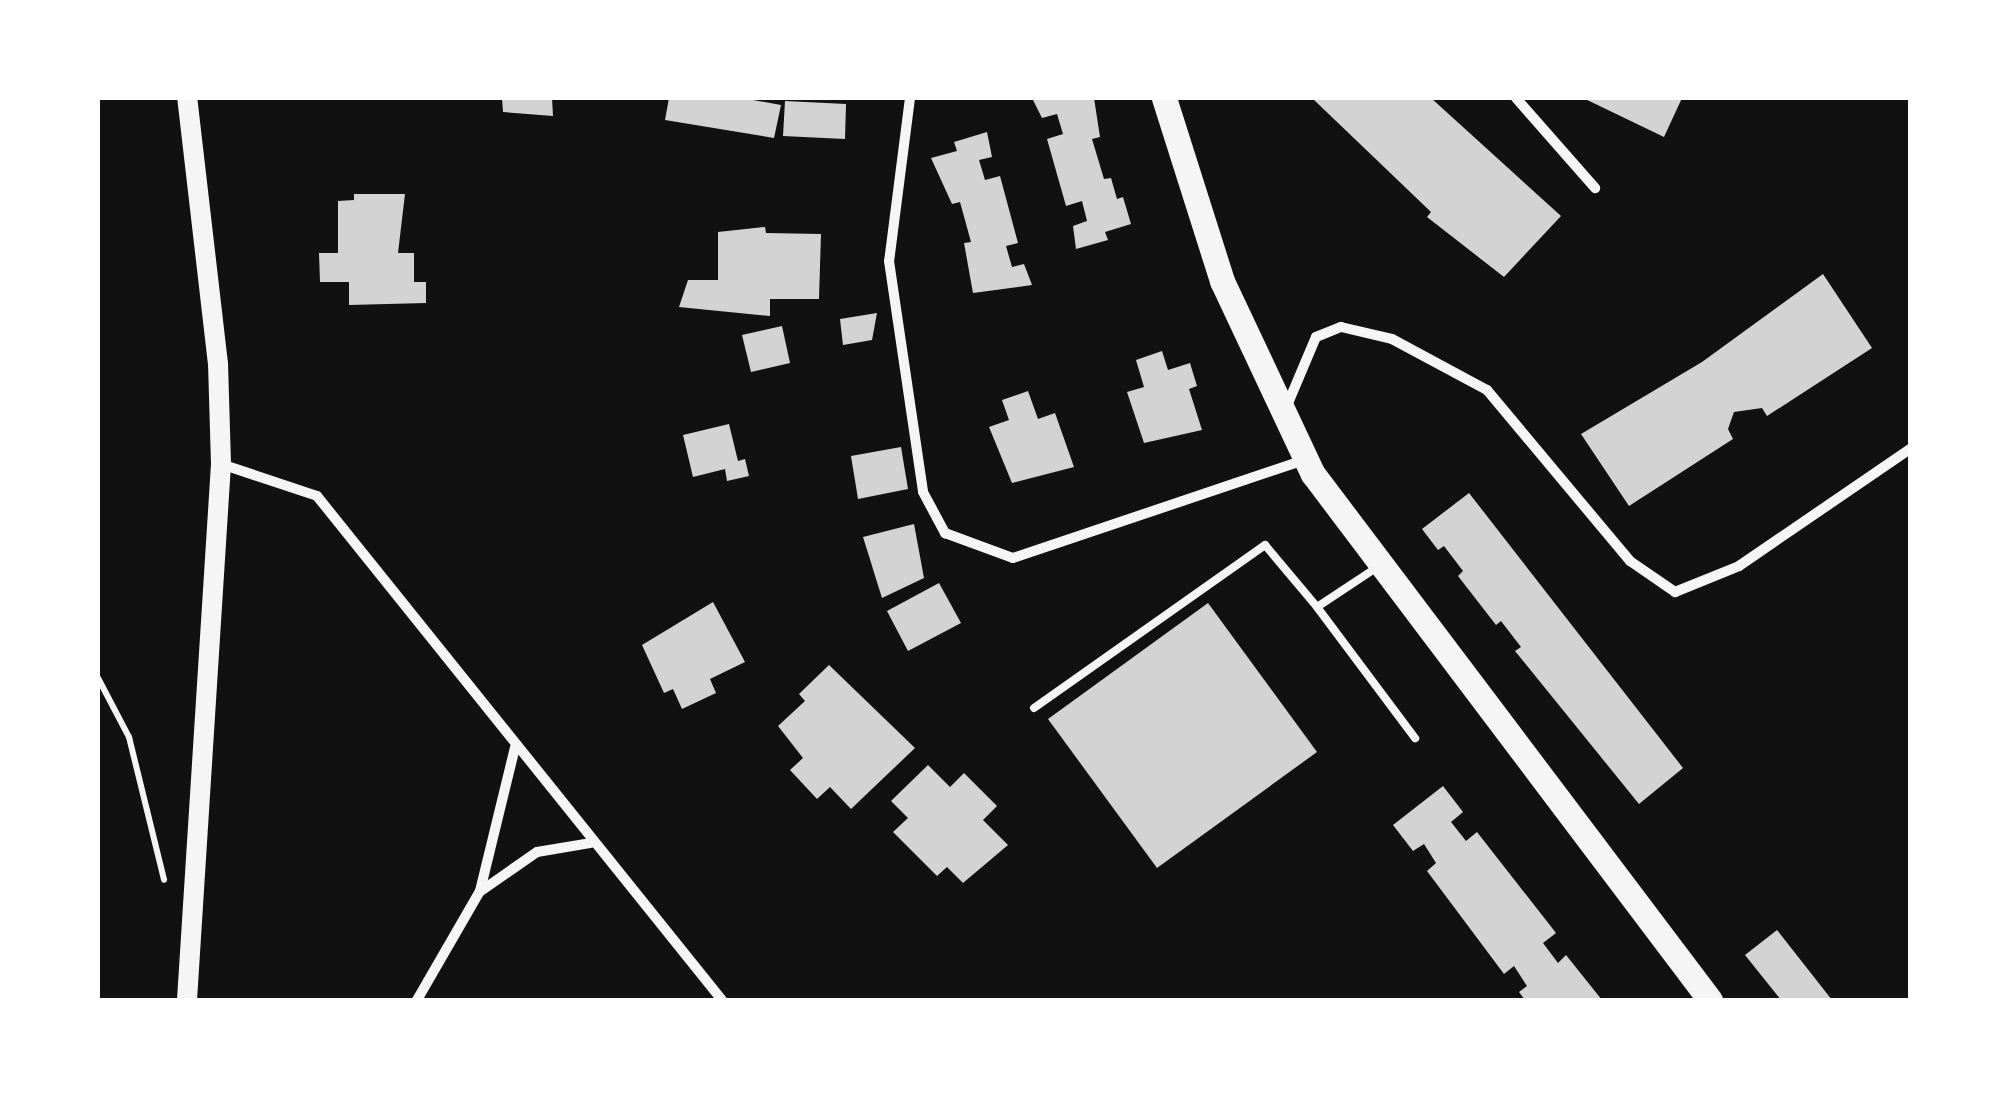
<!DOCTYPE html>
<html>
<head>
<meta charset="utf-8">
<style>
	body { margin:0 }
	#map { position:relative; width:2008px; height:1098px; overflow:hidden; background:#111; font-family:Overpass,sans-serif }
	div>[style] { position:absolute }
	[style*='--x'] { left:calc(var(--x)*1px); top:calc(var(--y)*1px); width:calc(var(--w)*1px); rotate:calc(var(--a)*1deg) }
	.building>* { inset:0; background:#d3d3d3 }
	.path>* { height:6px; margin:-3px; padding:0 3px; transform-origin:3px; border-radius:3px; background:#f5f5f5 }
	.service>* { height:8px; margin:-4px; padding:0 4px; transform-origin:4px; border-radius:4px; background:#f5f5f5 }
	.minor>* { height:10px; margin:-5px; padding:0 5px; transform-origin:5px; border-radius:5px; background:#f5f5f5 }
	.secondary>* { height:20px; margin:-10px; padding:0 10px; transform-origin:10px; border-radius:10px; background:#f5f5f5 }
	.primary>* { height:25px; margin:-12.5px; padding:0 12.5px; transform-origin:12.5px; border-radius:12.5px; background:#f5f5f5 }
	span { translate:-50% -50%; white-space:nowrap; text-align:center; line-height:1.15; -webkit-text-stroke:10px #fff; paint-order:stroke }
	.frame { position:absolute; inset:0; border:100px solid #fff; pointer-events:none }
</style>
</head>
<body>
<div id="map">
	<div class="building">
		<div style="clip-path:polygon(502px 98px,552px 98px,553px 116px,503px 112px)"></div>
		<div style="clip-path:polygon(669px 98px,742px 98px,781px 105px,774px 138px,665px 120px)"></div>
		<div style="clip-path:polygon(1032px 98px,1094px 98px,1100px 137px,1092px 139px,1104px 179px,1111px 178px,1117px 199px,1123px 197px,1131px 224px,1105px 232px,1108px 240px,1076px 249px,1073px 226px,1087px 221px,1082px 201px,1066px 206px,1047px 139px,1063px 134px,1057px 114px,1042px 118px)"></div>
		<div style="clip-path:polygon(1312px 98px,1431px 98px,1561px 216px,1504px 277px,1427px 217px,1431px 212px)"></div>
		<div style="clip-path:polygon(1583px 98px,1682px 98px,1664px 137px)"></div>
		<div style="clip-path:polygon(785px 101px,846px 104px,845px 139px,783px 136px)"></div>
		<div style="clip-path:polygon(987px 132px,992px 157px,979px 160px,985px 180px,1000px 176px,1018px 243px,1006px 246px,1012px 267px,1024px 264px,1032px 285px,973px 293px,964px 243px,971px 242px,960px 202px,952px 204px,931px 158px,957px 151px,954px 142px)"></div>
		<div style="clip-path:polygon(354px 194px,405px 194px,398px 253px,414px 253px,414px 282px,426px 282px,426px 303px,349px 305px,349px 282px,320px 282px,319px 253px,338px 253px,338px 201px,354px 200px)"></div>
		<div style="clip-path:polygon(765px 227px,766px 233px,821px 234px,819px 299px,770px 299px,770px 316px,679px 307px,688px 280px,718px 280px,718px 232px)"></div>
		<div style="clip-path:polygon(1823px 274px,1872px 348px,1767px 416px,1762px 408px,1734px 412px,1728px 429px,1733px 439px,1629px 506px,1581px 434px,1702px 362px)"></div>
		<div style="clip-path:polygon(877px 313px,872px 340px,843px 345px,840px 319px)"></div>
		<div style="clip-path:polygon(782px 326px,790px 363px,751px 372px,742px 335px)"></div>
		<div style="clip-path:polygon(1162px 351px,1168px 370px,1190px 363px,1197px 386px,1189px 389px,1202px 430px,1144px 443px,1127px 392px,1144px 387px,1136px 360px)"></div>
		<div style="clip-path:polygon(1028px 391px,1038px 419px,1055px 413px,1074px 467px,1012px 483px,989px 427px,1009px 420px,1002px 400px)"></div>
		<div style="clip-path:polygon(729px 424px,738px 461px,745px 459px,749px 476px,727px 481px,725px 469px,693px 477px,683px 435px)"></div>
		<div style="clip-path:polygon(901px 447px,908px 489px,858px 499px,851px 456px)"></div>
		<div style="clip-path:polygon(1469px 493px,1683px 768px,1639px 804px,1515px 651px,1521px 647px,1501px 621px,1496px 625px,1458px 576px,1463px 571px,1444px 546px,1438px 550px,1422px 529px)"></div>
		<div style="clip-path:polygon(914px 524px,924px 578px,882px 598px,863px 537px)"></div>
		<div style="clip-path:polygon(939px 583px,961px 623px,908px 651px,887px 611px)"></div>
		<div style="clip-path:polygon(713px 602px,745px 662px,710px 679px,716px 693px,682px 709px,673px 689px,664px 693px,642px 645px)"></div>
		<div style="clip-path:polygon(1208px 603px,1317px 752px,1157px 868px,1048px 719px)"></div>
		<div style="clip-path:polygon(829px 665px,915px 748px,851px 809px,830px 787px,817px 799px,790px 770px,803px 758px,778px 726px,805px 701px,799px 694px)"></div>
		<div style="clip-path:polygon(928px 765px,950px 787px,964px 773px,997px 806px,983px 820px,1008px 845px,963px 883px,947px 867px,937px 876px,893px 832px,908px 818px,891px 801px)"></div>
		<div style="clip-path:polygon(1443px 786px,1463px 812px,1451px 822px,1466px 841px,1477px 832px,1556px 933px,1543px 943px,1558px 963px,1566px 955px,1602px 1000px,1525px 1000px,1519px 992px,1527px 986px,1514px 966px,1504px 974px,1427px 871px,1436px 863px,1424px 844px,1413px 851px,1393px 825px)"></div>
		<div style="clip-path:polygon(1777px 930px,1832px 1000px,1781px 1000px,1745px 955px)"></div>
	</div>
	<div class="path">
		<div style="--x:98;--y:678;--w:67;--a:62.3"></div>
		<div style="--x:129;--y:737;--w:147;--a:76.2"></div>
	</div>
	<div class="service">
		<div style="--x:1379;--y:566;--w:74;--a:146.5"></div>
		<div style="--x:1317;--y:607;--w:164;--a:53.2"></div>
		<div style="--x:1034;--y:708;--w:283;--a:-35.2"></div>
		<div style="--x:1265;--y:545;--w:81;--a:50"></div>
	</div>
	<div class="minor">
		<div style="--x:910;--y:98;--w:164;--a:97.3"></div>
		<div style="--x:889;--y:261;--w:233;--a:81.6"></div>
		<div style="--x:923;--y:492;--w:47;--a:61.8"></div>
		<div style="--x:945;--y:533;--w:72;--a:20.2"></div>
		<div style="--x:1013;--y:558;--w:308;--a:-18.6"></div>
		<div style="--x:1516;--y:98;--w:120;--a:48.7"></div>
		<div style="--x:1286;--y:408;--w:77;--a:-67.1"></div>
		<div style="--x:1316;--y:337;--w:27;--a:-22"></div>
		<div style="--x:1341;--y:327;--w:52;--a:13.2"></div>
		<div style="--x:1392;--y:339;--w:108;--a:28.2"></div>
		<div style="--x:1487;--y:390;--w:223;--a:50.1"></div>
		<div style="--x:1630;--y:561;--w:55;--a:34.6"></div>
		<div style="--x:1675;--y:592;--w:69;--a:-22.1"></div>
		<div style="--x:1739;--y:566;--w:207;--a:-34.4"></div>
		<div style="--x:221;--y:464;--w:101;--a:18.4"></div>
		<div style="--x:317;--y:496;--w:647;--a:51.22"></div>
		<div style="--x:481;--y:891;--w:68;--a:-34.9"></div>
		<div style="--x:537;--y:852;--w:55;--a:-9.5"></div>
		<div style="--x:417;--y:1000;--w:126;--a:-60"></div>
		<div style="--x:480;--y:891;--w:148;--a:-76.3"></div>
	</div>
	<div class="secondary">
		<div style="--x:187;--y:1000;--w:537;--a:-86.37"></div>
		<div style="--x:221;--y:464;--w:100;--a:-91.7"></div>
		<div style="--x:218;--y:364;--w:268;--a:-96.6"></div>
	</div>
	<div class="primary">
		<div style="--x:1164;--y:98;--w:192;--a:72.4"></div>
		<div style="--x:1222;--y:281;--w:213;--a:64.8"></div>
		<div style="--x:1313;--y:474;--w:659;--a:52.96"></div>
	</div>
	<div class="frame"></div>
</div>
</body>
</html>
